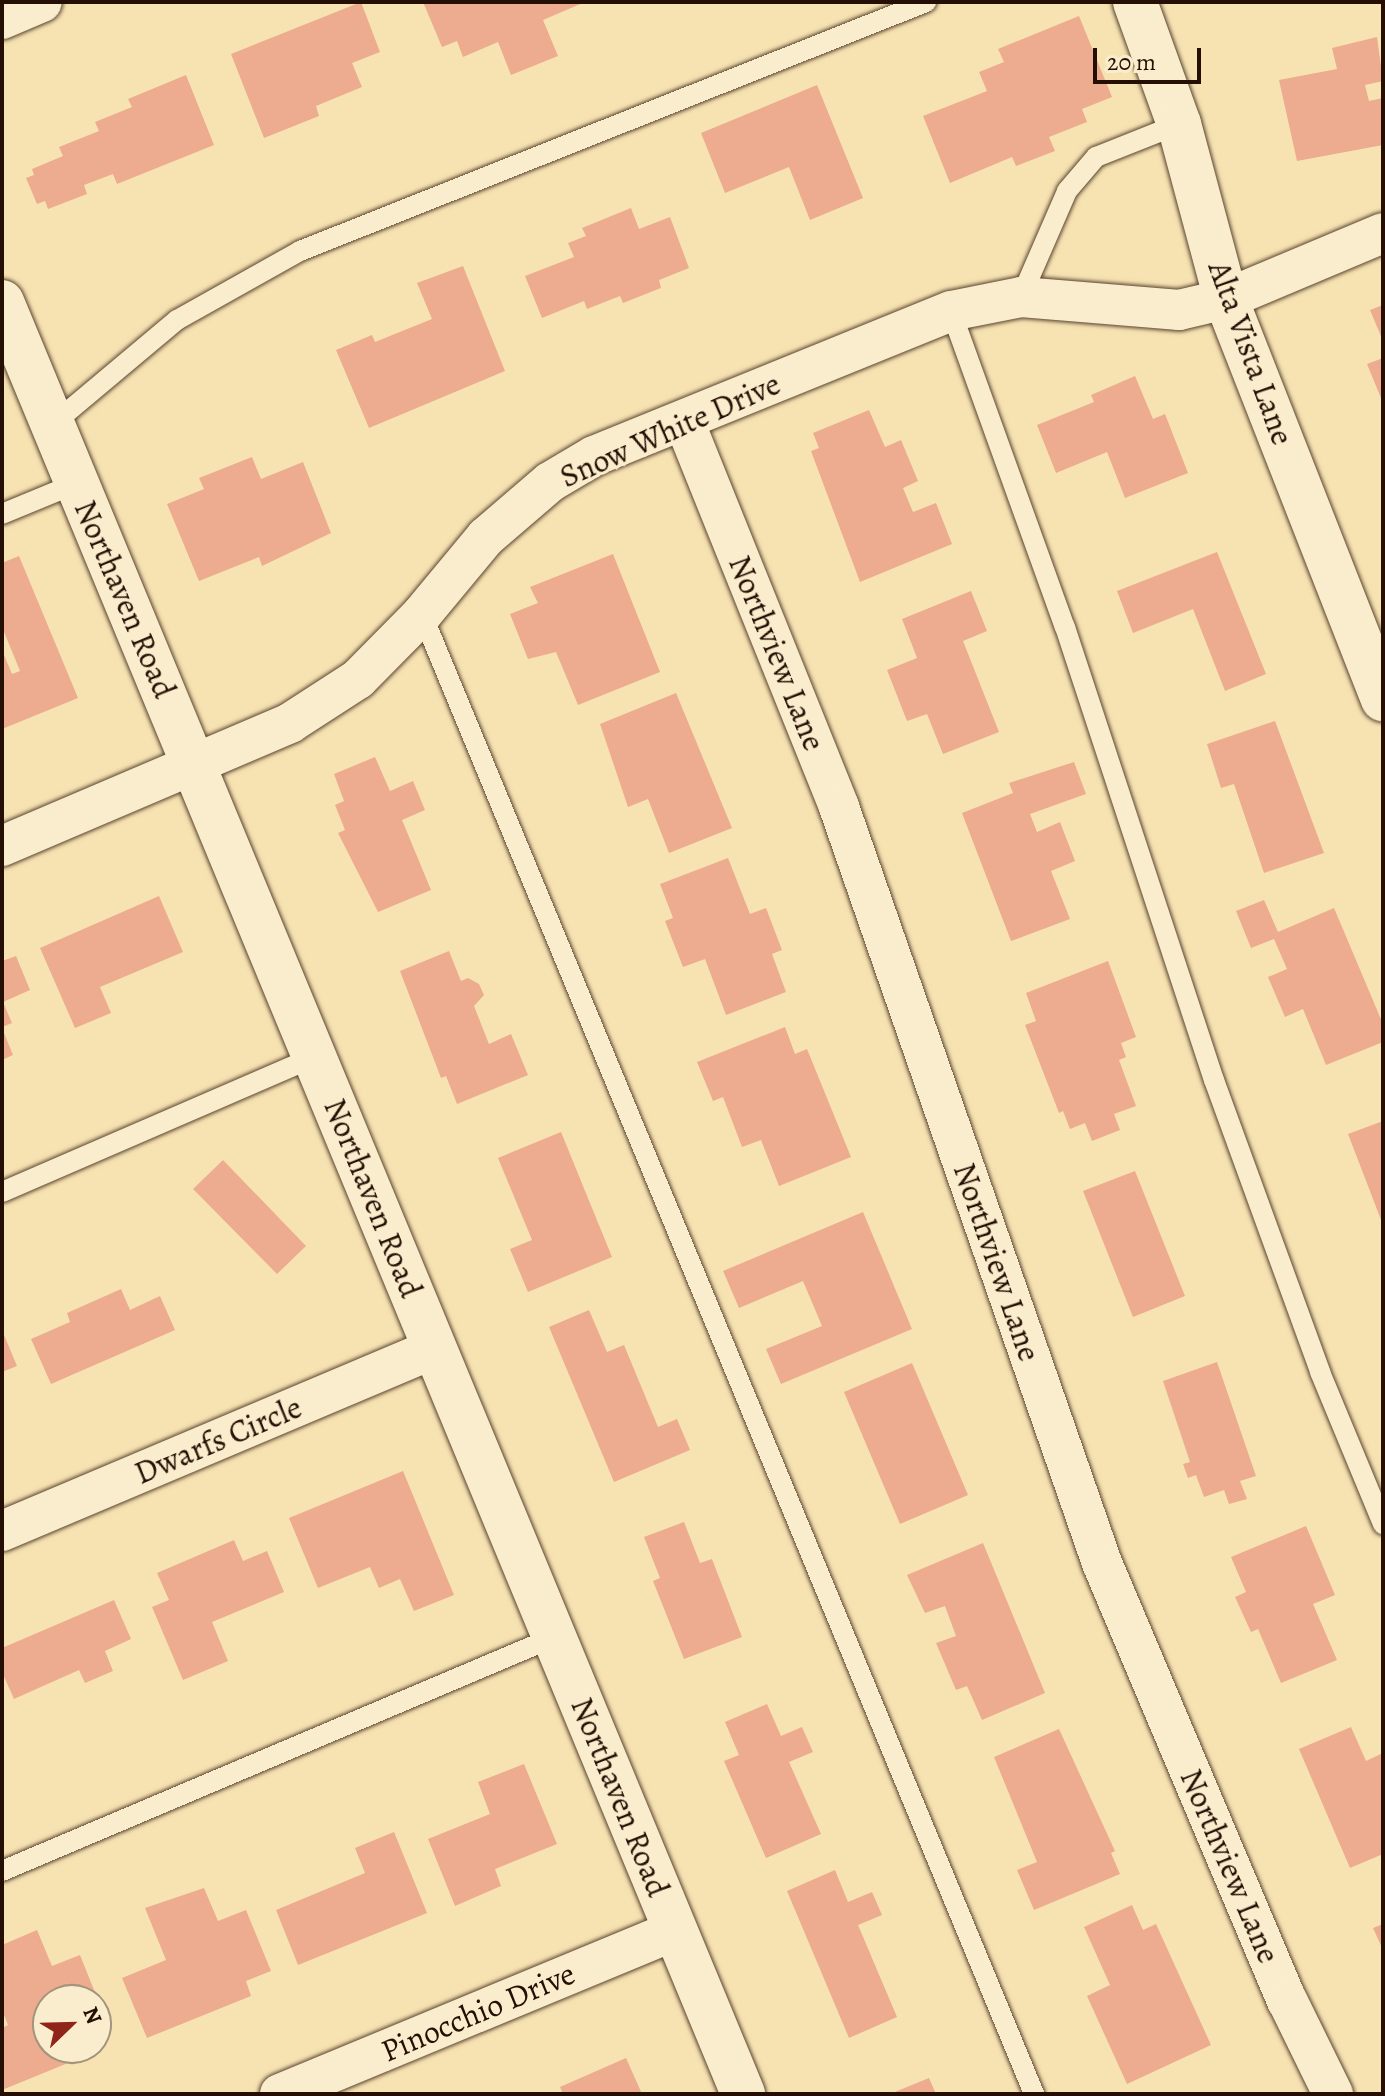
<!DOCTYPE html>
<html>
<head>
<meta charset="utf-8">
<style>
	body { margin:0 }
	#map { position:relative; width:1385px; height:2096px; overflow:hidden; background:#f7e3b2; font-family:Alegreya,serif }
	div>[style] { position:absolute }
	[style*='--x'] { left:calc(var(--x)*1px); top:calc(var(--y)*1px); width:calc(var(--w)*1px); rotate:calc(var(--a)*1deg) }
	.building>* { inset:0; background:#edab8f }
	.roads { filter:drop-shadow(0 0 2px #5a4430) drop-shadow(0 0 2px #5a4430) }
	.lane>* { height:20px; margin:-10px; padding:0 10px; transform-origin:10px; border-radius:10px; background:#faedcd }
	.street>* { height:40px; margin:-20px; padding:0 20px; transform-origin:20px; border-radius:20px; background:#faedcd }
	.secondary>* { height:44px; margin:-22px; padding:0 22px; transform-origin:22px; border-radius:22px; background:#faedcd }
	span { translate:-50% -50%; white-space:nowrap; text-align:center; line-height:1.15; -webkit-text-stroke:6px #faedcd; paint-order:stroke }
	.street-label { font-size:32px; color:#250f04 }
	.frame { position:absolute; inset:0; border:4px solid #250f04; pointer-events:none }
	.north { position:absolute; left:32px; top:1984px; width:80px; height:80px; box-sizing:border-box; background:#faedcd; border:2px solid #a5947d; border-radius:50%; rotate:67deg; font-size:22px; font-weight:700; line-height:32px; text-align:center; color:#250f04 }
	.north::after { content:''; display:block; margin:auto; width:28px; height:36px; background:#8f2418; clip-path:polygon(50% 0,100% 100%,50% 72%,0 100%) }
	.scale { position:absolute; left:1093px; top:48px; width:108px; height:36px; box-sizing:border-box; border:4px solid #250f04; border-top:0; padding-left:10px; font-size:24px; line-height:28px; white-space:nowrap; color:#250f04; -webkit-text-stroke:6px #faedcd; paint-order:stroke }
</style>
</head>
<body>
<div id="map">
	<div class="building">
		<div style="clip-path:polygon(361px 2px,380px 52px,352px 63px,362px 87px,316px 106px,319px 116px,264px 138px,231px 54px)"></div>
		<div style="clip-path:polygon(423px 2px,585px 2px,543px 20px,558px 56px,511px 75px,498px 42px,463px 57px,457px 41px,442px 47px)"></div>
		<div style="clip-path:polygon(1079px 16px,1112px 97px,1082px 109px,1087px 122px,1049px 137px,1055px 151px,1016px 166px,1012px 157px,950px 183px,923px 116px,987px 91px,979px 72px,1004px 62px,998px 49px)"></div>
		<div style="clip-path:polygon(1377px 37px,1383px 81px,1365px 85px,1369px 101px,1383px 98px,1383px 145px,1297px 161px,1279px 80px,1337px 69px,1332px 48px)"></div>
		<div style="clip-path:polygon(186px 75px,214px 145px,117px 184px,113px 174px,84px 185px,87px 194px,48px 209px,45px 201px,37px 204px,26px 178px,34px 175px,32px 169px,63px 156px,59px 147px,99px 131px,95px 122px,132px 107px,128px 99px)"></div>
		<div style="clip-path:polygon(817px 85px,863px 198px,810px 220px,789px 167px,725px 193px,701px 133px)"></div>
		<div style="clip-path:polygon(631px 208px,639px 229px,670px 217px,689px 268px,659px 280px,661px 288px,623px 303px,620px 296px,587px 309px,584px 301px,542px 318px,525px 276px,574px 257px,568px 243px,586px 236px,582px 228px)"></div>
		<div style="clip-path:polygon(463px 266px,505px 371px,369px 428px,336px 350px,372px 335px,375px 342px,432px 319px,417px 283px)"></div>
		<div style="clip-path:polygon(1383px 305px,1383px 341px,1370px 310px)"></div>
		<div style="clip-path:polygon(1383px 358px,1383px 403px,1367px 364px)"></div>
		<div style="clip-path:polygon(1135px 376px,1153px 419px,1165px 414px,1188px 473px,1125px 498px,1107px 452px,1056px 473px,1037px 425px,1094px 402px,1091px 395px)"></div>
		<div style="clip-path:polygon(869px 410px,885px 447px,901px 440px,918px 481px,903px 488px,913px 512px,936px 503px,952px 544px,860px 582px,811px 451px,819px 448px,813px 433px)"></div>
		<div style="clip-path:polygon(252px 457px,261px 479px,303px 462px,331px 533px,262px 566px,259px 557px,199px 581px,167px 504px,204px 489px,199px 478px)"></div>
		<div style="clip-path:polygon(1217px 552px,1266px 674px,1225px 691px,1193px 609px,1133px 633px,1117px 591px)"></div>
		<div style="clip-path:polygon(613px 554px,660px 672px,578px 705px,556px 652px,528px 659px,510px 614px,538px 603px,530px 587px)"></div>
		<div style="clip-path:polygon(19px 556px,78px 698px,2px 729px,2px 650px,12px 674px,20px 671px,2px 627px,2px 563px)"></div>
		<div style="clip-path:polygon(971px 591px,987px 631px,963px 641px,999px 732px,943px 754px,927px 714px,907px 721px,887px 670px,917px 658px,902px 619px)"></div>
		<div style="clip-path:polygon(676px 693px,732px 828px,669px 853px,648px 799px,628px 807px,600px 724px)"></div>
		<div style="clip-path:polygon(1275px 721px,1324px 853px,1264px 873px,1234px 784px,1221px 788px,1207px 744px)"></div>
		<div style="clip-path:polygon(375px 757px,390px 791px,413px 781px,425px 810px,402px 820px,431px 890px,378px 912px,338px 833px,345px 830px,335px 805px,344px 801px,334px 774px)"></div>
		<div style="clip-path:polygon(1074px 762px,1086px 794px,1030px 814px,1037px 832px,1060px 822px,1075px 861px,1051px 871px,1070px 919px,1011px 941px,962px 813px,1013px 793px,1009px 783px)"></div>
		<div style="clip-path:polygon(728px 858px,750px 914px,766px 908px,782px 950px,772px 954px,786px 992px,726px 1015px,705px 959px,683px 967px,665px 921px,673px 918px,660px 884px)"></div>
		<div style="clip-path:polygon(159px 896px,183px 952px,100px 987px,111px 1013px,75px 1028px,40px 948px)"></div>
		<div style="clip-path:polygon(1264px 900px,1278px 932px,1334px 908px,1383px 1024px,1383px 1042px,1326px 1065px,1303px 1009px,1285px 1017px,1268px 977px,1287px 969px,1274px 939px,1251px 948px,1236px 911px)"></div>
		<div style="clip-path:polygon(449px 951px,461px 981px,468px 978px,479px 984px,484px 995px,474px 1006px,489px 1044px,511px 1034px,528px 1075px,457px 1104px,446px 1076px,441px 1078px,400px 971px)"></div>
		<div style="clip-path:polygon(16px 956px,30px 990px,3px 1002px,12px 1023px,2px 1027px,2px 961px)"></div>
		<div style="clip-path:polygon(1108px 961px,1136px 1037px,1121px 1043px,1126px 1057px,1119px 1060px,1136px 1106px,1114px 1114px,1120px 1130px,1092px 1141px,1085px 1123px,1070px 1129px,1063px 1111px,1059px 1113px,1025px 1025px,1036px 1021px,1026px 993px)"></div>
		<div style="clip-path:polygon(785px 1027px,795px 1054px,807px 1049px,851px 1157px,779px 1186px,761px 1140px,742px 1147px,723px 1097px,713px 1101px,697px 1062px)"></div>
		<div style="clip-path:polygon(2px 1028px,13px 1055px,2px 1060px)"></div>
		<div style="clip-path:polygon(1383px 1121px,1383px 1225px,1348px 1134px)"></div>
		<div style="clip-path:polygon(561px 1132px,612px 1257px,528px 1292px,510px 1249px,532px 1240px,498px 1158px)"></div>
		<div style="clip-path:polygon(223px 1160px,306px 1246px,277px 1274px,193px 1189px)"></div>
		<div style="clip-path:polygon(1135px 1171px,1185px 1296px,1133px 1317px,1083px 1191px)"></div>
		<div style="clip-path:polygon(863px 1212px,912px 1329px,781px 1384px,766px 1349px,822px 1326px,803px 1281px,739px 1308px,723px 1271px)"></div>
		<div style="clip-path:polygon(121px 1289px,130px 1310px,160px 1296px,175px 1330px,51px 1384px,31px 1339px,70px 1322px,67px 1313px)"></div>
		<div style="clip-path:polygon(589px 1310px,607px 1352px,624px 1345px,658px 1427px,677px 1419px,690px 1450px,614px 1482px,549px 1327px)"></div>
		<div style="clip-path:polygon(2px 1330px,17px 1366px,2px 1372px)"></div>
		<div style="clip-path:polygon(1217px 1362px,1256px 1476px,1240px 1481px,1247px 1499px,1229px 1504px,1224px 1490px,1204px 1497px,1196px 1475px,1188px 1478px,1183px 1464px,1190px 1462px,1163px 1381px)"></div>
		<div style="clip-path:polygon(912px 1363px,968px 1495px,900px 1524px,844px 1392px)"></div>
		<div style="clip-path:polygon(403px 1471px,454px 1595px,414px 1611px,400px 1579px,379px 1588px,370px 1567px,318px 1588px,289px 1518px)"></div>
		<div style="clip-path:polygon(684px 1522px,700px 1563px,712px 1559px,742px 1637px,684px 1659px,653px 1581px,660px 1578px,644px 1537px)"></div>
		<div style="clip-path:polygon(1306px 1526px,1335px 1595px,1313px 1604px,1337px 1660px,1281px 1683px,1258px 1629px,1251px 1632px,1235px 1597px,1246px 1592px,1231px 1557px)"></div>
		<div style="clip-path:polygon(234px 1540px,243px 1561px,267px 1551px,284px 1592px,212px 1622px,228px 1661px,183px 1680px,152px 1607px,169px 1600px,157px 1573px)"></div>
		<div style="clip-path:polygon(983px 1543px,1045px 1693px,982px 1720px,967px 1686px,956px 1690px,936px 1643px,956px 1636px,945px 1606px,925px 1613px,907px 1575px)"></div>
		<div style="clip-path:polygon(114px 1600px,131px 1639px,105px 1651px,113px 1671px,85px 1683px,79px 1670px,14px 1699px,2px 1672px,2px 1648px)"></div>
		<div style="clip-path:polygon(767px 1704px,781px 1736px,802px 1727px,813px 1752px,789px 1762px,821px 1834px,766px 1858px,724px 1761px,739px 1755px,725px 1722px)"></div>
		<div style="clip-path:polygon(1351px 1727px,1366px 1761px,1383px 1753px,1383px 1854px,1350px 1868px,1299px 1749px)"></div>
		<div style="clip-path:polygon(1059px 1729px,1115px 1851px,1111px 1853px,1120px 1874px,1034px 1910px,1017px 1870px,1037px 1862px,994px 1757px)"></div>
		<div style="clip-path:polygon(524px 1764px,557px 1844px,495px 1869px,501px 1886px,455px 1906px,428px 1839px,490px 1814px,478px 1782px)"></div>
		<div style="clip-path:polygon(394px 1832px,427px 1913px,298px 1965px,276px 1910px,365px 1873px,355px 1848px)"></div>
		<div style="clip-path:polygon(835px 1870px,848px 1902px,872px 1892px,882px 1915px,858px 1925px,897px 2017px,849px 2038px,787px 1891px)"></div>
		<div style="clip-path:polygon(204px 1888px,218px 1921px,246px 1910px,271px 1971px,246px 1981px,251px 1996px,147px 2038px,122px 1978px,166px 1960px,145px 1908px)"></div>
		<div style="clip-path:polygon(1132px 1905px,1143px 1930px,1156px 1924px,1211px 2045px,1127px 2084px,1087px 1996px,1110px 1985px,1084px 1927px)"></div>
		<div style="clip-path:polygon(1383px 1924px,1383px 1950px,1373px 1928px)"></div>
		<div style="clip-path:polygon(37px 1930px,52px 1966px,80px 1955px,102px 2010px,96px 2012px,96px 2000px,48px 2000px,48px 2048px,87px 2048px,90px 2054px,2px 2090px,2px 2028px,8px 2025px,2px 2010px,2px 1945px)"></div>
		<div style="clip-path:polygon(626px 2058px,642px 2094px,563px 2094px,560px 2087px)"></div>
		<div style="clip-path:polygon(929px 2078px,936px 2094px,890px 2094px)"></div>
	</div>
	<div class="roads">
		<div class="lane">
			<div style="--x:1021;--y:297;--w:116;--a:-66.5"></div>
			<div style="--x:1067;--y:191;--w:45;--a:-49.5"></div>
			<div style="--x:1096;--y:157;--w:89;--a:-21.7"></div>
			<div style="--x:951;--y:311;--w:336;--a:70.2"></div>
			<div style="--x:1065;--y:627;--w:477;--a:71.8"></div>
			<div style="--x:1214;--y:1080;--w:311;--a:70"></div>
			<div style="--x:1320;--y:1372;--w:165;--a:67.5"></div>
			<div style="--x:53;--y:424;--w:162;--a:-40"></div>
			<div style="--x:177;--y:320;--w:141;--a:-29.3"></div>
			<div style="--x:300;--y:251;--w:674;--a:-21.69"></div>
			<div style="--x:2;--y:514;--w:81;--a:-22.5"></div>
			<div style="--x:422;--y:614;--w:1602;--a:67.53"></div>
			<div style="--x:2;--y:1192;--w:340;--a:-23.4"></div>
			<div style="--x:2;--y:1871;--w:600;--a:-22.97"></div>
		</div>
		<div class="street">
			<div style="--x:2;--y:19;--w:43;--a:-23"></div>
			<div style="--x:684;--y:421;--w:416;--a:68.1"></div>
			<div style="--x:839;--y:807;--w:800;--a:70.82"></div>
			<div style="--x:1102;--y:1563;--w:475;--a:67.1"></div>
			<div style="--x:1287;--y:2000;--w:105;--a:63.9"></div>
			<div style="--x:2;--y:846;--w:313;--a:-23.1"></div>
			<div style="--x:290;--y:723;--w:81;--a:-32.9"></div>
			<div style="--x:358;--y:679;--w:91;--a:-45.4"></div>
			<div style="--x:422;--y:614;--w:100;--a:-50.3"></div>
			<div style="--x:486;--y:537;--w:84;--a:-40.7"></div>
			<div style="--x:550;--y:482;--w:51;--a:-30.6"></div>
			<div style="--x:594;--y:456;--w:385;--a:-22.1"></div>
			<div style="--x:951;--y:311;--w:71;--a:-11.3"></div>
			<div style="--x:1021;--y:297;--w:159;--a:4.7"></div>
			<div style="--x:1179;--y:310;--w:48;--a:-13.2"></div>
			<div style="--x:1226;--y:299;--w:170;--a:-22.8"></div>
			<div style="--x:2;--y:1531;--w:470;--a:-22.9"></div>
			<div style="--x:280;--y:2094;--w:428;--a:-22.5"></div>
		</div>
		<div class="secondary">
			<div style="--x:1135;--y:2;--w:130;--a:70.2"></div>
			<div style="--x:1179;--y:124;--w:181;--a:75"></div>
			<div style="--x:1226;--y:299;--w:430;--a:68.6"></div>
			<div style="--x:2;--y:302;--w:1939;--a:67.53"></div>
		</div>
	</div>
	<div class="street-label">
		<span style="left:1251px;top:353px;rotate:70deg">Alta Vista Lane</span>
		<span style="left:670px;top:430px;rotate:-24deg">Snow White Drive</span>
		<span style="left:125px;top:599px;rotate:67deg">Northaven Road</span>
		<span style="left:777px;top:653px;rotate:68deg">Northview Lane</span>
		<span style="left:373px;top:1198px;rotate:68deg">Northaven Road</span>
		<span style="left:997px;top:1262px;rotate:71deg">Northview Lane</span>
		<span style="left:218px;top:1440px;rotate:-23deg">Dwarfs Circle</span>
		<span style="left:620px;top:1797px;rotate:68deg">Northaven Road</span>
		<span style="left:1230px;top:1866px;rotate:67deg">Northview Lane</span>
		<span style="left:478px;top:2012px;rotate:-23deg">Pinocchio Drive</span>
	</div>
	<div class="frame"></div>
	<div class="north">N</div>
	<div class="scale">20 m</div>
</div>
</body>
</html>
